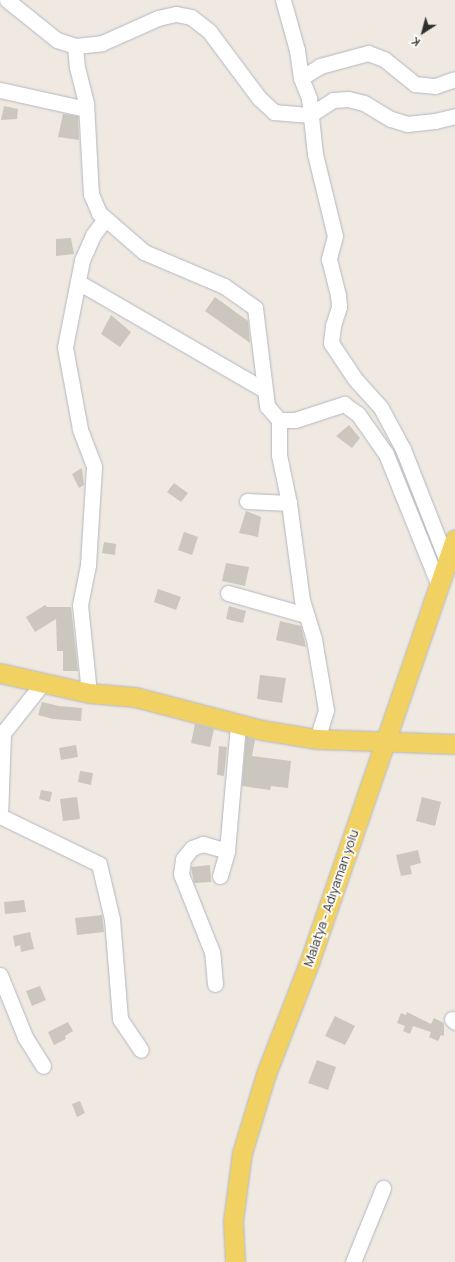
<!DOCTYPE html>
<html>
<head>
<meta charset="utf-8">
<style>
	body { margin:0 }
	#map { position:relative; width:455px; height:1262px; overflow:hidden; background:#efe9e1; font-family:Manrope,sans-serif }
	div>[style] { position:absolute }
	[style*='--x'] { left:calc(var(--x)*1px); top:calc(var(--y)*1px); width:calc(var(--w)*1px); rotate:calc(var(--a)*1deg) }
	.building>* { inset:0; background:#cbc7bf }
	.roads { filter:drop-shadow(0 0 1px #b4b7c1) drop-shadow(0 0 1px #b4b7c1) }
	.minor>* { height:15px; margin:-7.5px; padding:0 7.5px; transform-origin:7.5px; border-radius:7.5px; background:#fff }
	.major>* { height:19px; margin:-9.5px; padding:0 9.5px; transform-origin:9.5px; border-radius:9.5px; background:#f2d163 }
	span { translate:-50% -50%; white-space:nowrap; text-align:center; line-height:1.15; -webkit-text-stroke:3.5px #fff; paint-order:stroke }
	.street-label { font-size:13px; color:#2e2e2e }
	.north { position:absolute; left:403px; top:12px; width:40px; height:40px; -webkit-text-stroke:3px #fff; paint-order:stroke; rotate:216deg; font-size:11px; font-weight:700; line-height:16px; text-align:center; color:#2e2e2e }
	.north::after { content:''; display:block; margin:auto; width:14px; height:18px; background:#2e2e2e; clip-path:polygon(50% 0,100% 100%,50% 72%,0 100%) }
</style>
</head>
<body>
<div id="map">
	<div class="building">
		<div style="clip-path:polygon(4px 106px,18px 109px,17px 119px,1px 120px)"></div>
		<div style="clip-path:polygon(63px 114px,78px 116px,79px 140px,58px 137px)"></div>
		<div style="clip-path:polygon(71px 238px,74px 254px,56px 256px,56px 239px)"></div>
		<div style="clip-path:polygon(215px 297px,248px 321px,250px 343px,205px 311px)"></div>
		<div style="clip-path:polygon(111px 315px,131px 332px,120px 347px,101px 334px)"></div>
		<div style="clip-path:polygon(349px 425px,360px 438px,352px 448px,336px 436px)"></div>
		<div style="clip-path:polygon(82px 468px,84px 485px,79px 488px,72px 474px)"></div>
		<div style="clip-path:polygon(174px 483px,188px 493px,181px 502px,167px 492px)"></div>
		<div style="clip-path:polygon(246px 511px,261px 517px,258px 537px,239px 533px)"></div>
		<div style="clip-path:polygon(184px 532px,198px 537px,192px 555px,178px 550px)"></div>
		<div style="clip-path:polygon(104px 542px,116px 544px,115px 555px,102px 553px)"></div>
		<div style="clip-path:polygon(226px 563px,249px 567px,245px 586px,222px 581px)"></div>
		<div style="clip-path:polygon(158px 589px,181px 597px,176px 610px,154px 602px)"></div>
		<div style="clip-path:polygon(45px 605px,47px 607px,71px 607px,78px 671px,63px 671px,63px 651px,57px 651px,56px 619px,35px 632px,26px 617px)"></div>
		<div style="clip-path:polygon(229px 606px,246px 611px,243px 623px,226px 619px)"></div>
		<div style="clip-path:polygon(280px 621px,301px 626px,306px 647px,276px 640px)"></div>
		<div style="clip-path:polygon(260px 675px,286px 678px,282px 703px,257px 699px)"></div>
		<div style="clip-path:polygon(42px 702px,59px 706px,82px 708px,81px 721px,53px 719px,38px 715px)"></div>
		<div style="clip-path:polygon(195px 724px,214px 729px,210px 747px,191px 743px)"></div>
		<div style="clip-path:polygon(246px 737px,255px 740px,252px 756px,291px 761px,288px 788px,271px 786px,270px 790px,242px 786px)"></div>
		<div style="clip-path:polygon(76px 745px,78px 757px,61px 760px,59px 748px)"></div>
		<div style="clip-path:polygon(219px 746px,227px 747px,224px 776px,217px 775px)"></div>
		<div style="clip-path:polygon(80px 771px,93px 773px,91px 785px,78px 782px)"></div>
		<div style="clip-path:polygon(41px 790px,52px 792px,50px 802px,39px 799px)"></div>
		<div style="clip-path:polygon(77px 797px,80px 819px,63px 821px,60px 799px)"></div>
		<div style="clip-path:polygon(422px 797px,441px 802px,435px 826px,416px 821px)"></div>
		<div style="clip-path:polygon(418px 850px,421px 863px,410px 866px,412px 874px,401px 876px,396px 855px)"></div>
		<div style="clip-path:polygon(210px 865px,211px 882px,194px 883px,191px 867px)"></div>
		<div style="clip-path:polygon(24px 900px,26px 912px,5px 914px,4px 902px)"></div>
		<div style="clip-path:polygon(102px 915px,104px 932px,77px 935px,75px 918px)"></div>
		<div style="clip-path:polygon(30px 932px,34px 949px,21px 952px,20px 945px,15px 947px,13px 936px)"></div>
		<div style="clip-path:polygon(40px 986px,46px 1000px,32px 1006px,26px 991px)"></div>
		<div style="clip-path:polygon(407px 1012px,431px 1024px,434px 1018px,444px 1023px,444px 1036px,441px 1035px,438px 1041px,429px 1037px,431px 1032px,413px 1026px,410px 1034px,403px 1031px,405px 1026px,397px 1023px,401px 1013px,406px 1015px)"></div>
		<div style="clip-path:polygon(335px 1016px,355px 1026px,345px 1045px,325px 1036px)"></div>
		<div style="clip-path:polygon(68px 1022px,73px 1031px,65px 1036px,66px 1039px,54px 1045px,48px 1032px)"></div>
		<div style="clip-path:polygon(317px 1060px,336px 1067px,328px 1090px,308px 1083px)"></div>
		<div style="clip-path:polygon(80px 1101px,85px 1113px,77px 1117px,72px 1104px)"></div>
	</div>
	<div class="roads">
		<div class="minor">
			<div style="--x:7;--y:0;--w:64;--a:38.7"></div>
			<div style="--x:57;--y:40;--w:19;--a:18"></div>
			<div style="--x:75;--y:46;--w:27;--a:-6"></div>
			<div style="--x:102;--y:43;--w:61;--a:-24.1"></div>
			<div style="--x:158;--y:18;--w:18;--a:-13"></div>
			<div style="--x:176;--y:14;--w:15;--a:11"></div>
			<div style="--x:191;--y:17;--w:23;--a:38"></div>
			<div style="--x:209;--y:31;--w:84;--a:53.3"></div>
			<div style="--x:259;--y:98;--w:21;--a:43"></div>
			<div style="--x:274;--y:112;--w:36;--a:5"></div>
			<div style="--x:310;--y:115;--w:27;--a:-33"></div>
			<div style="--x:333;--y:100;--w:15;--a:-4"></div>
			<div style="--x:348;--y:99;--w:16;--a:14"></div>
			<div style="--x:364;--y:103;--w:31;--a:31"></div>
			<div style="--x:391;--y:119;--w:17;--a:17"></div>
			<div style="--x:407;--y:124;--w:28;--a:-6"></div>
			<div style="--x:435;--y:121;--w:21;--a:-14"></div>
			<div style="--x:283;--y:0;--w:52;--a:74.4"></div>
			<div style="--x:297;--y:50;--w:28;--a:82"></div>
			<div style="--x:301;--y:78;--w:22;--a:68"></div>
			<div style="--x:309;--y:98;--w:56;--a:83.9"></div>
			<div style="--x:315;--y:154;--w:84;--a:76.3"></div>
			<div style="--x:335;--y:236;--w:24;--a:105"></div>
			<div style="--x:329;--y:259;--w:37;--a:76"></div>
			<div style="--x:338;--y:295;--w:12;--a:85"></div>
			<div style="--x:339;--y:307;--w:20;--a:108"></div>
			<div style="--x:333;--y:326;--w:17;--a:97"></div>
			<div style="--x:331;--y:343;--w:43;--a:56.3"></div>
			<div style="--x:355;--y:379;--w:39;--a:48"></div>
			<div style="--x:381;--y:408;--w:47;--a:61.8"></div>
			<div style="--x:403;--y:449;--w:120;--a:68.6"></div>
			<div style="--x:75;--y:46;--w:21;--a:85"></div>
			<div style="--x:77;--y:67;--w:37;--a:76"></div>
			<div style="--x:86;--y:103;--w:91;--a:86.9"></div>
			<div style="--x:91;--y:194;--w:21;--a:67"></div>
			<div style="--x:99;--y:213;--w:60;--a:40.9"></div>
			<div style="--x:144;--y:252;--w:87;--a:23"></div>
			<div style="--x:224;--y:286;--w:38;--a:35"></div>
			<div style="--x:255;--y:308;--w:99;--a:83"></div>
			<div style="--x:267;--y:406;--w:18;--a:49"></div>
			<div style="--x:279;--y:420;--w:16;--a:0"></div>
			<div style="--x:295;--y:420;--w:52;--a:-18.1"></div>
			<div style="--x:344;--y:404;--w:17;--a:36"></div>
			<div style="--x:358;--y:414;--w:49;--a:55"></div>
			<div style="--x:386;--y:454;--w:144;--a:68.1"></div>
			<div style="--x:301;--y:78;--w:22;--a:-32"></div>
			<div style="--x:320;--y:66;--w:50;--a:-15.2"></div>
			<div style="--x:368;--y:53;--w:17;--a:21"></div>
			<div style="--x:384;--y:59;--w:40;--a:39"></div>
			<div style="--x:415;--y:84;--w:20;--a:6"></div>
			<div style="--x:435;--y:86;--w:21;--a:-19"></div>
			<div style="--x:0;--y:90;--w:88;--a:12.5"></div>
			<div style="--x:78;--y:282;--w:215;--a:30.1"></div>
			<div style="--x:279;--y:420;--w:35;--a:90"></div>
			<div style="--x:279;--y:455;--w:49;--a:78.2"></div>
			<div style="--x:289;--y:503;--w:98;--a:82.4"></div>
			<div style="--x:302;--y:600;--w:41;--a:72.9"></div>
			<div style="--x:314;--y:639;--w:72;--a:80.4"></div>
			<div style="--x:326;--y:710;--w:30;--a:107"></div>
			<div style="--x:247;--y:501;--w:42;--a:2.7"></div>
			<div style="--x:228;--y:593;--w:81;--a:15.8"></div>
			<div style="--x:89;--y:693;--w:88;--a:-95.8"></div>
			<div style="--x:80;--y:605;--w:41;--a:-78.7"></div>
			<div style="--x:88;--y:565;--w:99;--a:-86.5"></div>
			<div style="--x:94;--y:466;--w:40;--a:-111"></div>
			<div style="--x:80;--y:429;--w:83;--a:-100.4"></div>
			<div style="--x:65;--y:347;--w:89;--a:-78.9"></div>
			<div style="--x:82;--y:260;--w:27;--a:-66"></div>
			<div style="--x:93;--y:235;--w:20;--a:-53"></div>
			<div style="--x:0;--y:816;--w:110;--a:25.9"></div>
			<div style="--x:99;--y:864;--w:57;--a:76.7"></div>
			<div style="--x:112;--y:919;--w:100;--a:85.4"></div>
			<div style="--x:120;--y:1019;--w:37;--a:56"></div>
			<div style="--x:0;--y:816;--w:83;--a:-87.9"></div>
			<div style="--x:3;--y:733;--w:63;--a:-51.5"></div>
			<div style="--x:220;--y:876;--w:26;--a:-74"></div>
			<div style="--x:0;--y:975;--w:67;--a:68"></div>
			<div style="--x:25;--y:1037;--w:34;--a:58"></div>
			<div style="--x:215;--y:984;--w:32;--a:-95"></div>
			<div style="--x:212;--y:952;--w:84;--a:-111.7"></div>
			<div style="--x:181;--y:874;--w:15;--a:-82"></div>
			<div style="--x:183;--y:859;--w:14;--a:-51"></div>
			<div style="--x:192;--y:848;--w:12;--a:-20"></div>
			<div style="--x:203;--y:844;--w:25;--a:16"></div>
			<div style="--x:227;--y:851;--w:127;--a:-85"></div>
			<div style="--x:452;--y:1019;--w:4;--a:45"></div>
			<div style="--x:353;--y:1262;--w:80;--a:-67.9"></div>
		</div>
		<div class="major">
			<div style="--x:0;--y:673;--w:91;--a:12.7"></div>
			<div style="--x:89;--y:693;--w:46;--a:5"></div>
			<div style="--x:135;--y:697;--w:131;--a:14.6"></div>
			<div style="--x:262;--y:730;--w:56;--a:9.3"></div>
			<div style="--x:317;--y:739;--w:138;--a:2.1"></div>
			<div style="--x:235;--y:1262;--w:41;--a:-92.8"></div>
			<div style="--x:233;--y:1221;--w:69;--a:-82.5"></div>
			<div style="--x:242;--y:1153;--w:83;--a:-73.1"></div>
			<div style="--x:266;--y:1074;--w:119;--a:-68.8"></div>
			<div style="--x:309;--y:963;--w:448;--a:-71"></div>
		</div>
	</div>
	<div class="street-label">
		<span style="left:331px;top:898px;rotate:-71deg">Malatya - Adıyaman yolu</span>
	</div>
	<div class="north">K</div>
</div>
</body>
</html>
